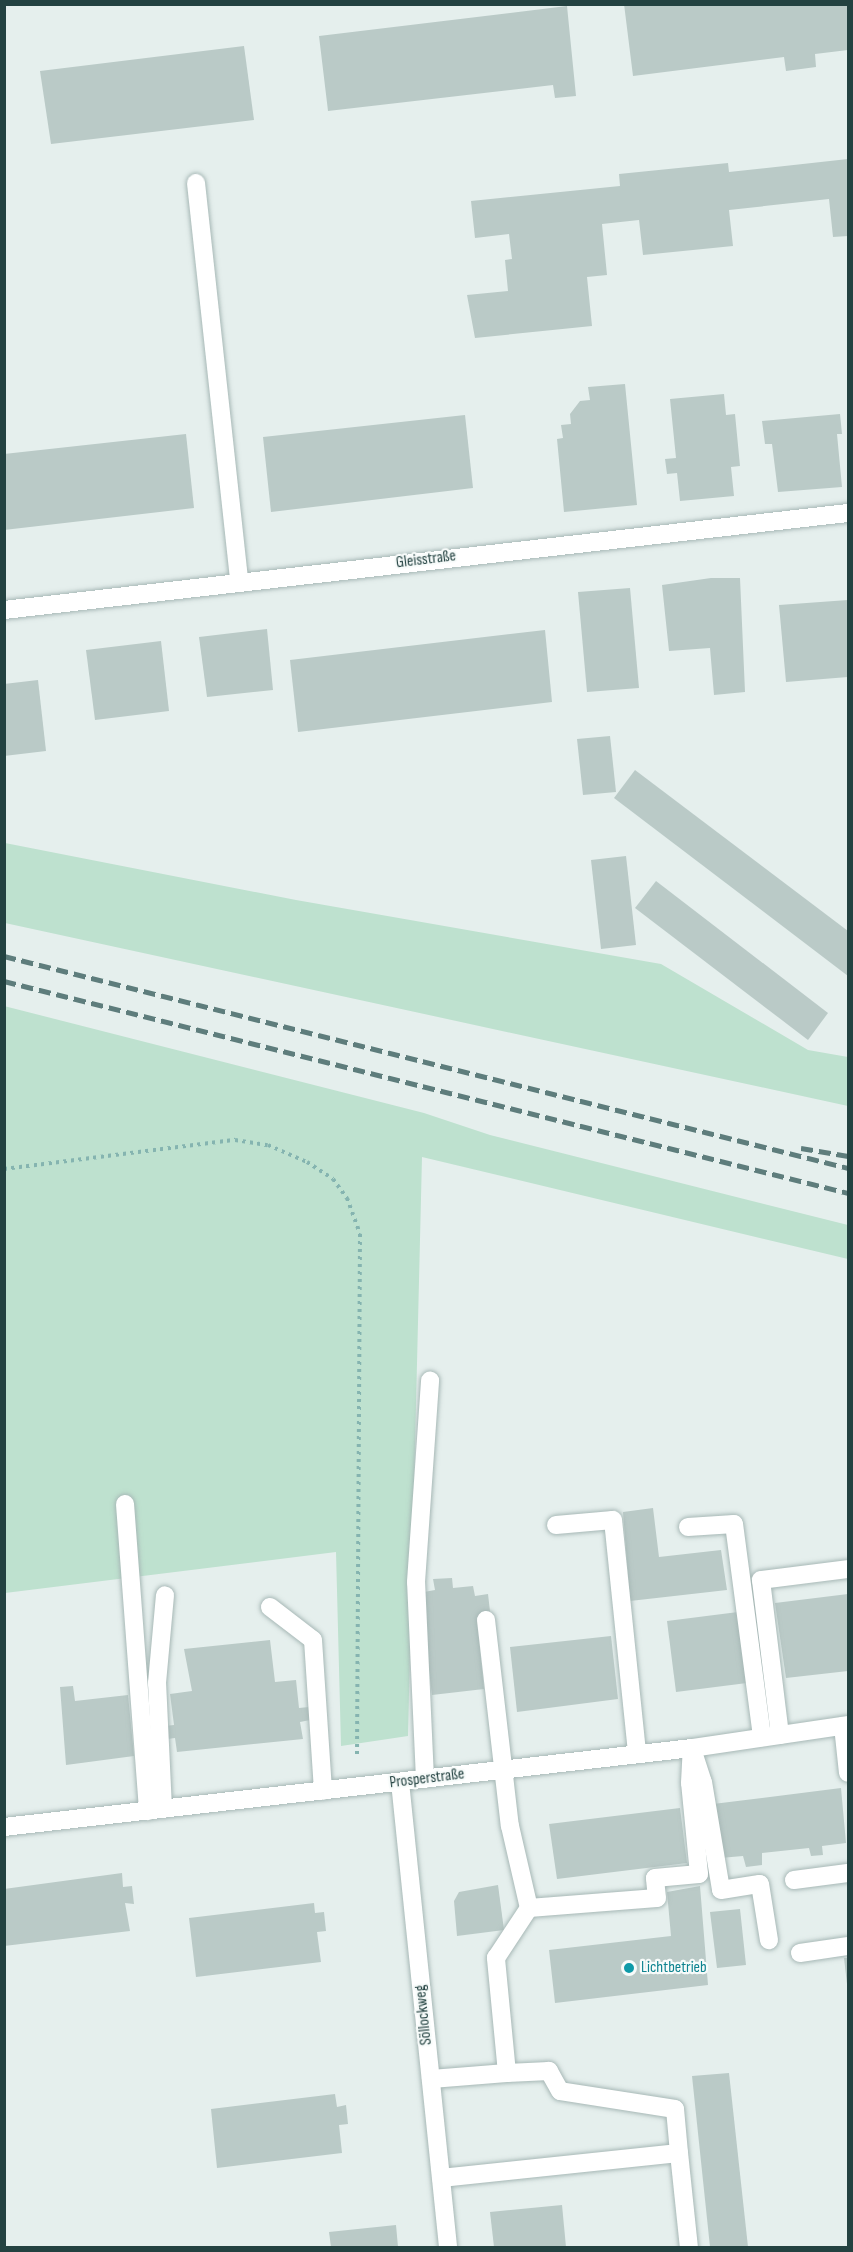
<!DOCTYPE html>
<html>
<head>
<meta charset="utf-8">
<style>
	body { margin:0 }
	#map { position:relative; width:853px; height:2252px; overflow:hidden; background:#e5efed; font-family:"Sofia Sans Condensed",sans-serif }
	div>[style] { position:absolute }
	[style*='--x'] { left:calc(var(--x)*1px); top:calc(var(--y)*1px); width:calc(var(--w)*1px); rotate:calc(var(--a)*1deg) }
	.green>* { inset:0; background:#bee1cf }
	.building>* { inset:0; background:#bacac7 }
	.path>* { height:4px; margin-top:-2px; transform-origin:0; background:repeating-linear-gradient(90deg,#85b4b0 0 3px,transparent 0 7.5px) }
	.roads { filter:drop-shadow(0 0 2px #a7b8b6) drop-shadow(0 0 2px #a7b8b6) }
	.lane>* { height:18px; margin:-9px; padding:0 9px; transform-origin:9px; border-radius:9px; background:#fff }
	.street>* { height:18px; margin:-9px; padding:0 9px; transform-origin:9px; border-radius:9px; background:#fff }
	.secondary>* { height:18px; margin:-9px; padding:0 9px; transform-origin:9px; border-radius:9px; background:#fff }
	.rail>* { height:4.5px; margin-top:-2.25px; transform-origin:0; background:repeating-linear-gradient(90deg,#5e7d7c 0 12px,transparent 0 18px) }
	.dots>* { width:16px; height:16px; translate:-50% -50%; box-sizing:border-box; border:3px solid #f7fbfa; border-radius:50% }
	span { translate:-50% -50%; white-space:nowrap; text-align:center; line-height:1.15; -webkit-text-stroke:4.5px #f7fbfa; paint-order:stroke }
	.street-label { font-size:16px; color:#234241 }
	.culture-label { font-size:16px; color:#0d838f }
	.left { translate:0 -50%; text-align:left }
	.frame { position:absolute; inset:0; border:6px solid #234241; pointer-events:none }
</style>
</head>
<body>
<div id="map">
	<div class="green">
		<div style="clip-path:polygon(5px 843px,296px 900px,661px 964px,808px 1050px,848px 1057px,848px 1106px,5px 923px)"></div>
		<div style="clip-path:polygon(4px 1006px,424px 1113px,490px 1135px,848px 1225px,848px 1259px,422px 1157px,408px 1736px,341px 1746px,336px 1552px,5px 1593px)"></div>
	</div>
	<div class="building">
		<div style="clip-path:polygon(624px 4px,848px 4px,848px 50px,815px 54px,816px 67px,786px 71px,784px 57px,633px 76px)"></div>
		<div style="clip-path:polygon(567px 6px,576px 96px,555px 98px,553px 85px,328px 111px,319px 36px)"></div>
		<div style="clip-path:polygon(244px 46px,254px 120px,51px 144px,40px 71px)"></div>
		<div style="clip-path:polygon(848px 159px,848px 236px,833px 237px,829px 199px,729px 210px,733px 246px,643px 255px,639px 220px,602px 224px,607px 275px,587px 277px,592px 326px,475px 338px,467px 295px,508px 291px,505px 260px,512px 259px,509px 234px,475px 238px,471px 201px,620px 186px,619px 174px,728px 163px,729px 172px)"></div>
		<div style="clip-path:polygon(625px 384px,637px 505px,564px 512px,557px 439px,563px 438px,561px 425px,571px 424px,570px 414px,580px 401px,590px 400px,588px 387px)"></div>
		<div style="clip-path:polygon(724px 394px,726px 415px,735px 414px,740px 466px,731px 467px,734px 496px,680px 501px,677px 473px,667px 474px,665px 459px,676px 458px,670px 399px)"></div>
		<div style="clip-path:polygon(840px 414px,842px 434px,837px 434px,842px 487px,778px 492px,772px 444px,765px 444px,762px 421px)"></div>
		<div style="clip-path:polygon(465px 415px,473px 488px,271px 512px,263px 437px)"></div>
		<div style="clip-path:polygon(186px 434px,194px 508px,4px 530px,4px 454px)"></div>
		<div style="clip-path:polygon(711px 578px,740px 578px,745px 692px,714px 695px,710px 648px,669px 651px,662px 585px)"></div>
		<div style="clip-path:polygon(630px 588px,639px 688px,587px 692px,578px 592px)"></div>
		<div style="clip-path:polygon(848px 600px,848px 677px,786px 682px,779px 605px)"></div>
		<div style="clip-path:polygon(267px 629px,273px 690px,207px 697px,199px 637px)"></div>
		<div style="clip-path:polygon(545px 630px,552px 702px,298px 732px,290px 660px)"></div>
		<div style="clip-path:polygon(161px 641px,169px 711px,95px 720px,86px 650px)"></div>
		<div style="clip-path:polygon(38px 680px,46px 751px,4px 756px,4px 684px)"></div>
		<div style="clip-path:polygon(610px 736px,616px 792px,583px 795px,577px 739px)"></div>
		<div style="clip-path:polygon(635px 770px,848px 931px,848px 976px,614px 798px)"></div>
		<div style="clip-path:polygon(626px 856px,636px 945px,601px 949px,591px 860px)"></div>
		<div style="clip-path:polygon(656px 881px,828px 1013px,808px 1040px,635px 908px)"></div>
		<div style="clip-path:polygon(653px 1508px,659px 1557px,721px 1550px,727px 1590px,630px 1601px,623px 1512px)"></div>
		<div style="clip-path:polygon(452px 1578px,453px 1588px,473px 1586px,475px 1596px,488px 1594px,491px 1620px,477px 1620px,484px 1689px,432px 1695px,422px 1615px,424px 1592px,435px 1590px,433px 1579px)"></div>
		<div style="clip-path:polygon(848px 1594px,848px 1671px,786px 1678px,775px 1603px)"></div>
		<div style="clip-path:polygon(738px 1612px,747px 1683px,676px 1692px,667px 1621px)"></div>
		<div style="clip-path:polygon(611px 1636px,618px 1699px,517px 1712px,510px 1647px)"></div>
		<div style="clip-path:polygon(270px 1640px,275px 1682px,296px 1680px,299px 1708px,309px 1707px,310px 1720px,300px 1722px,303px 1739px,177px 1752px,175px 1738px,167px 1739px,165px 1726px,174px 1725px,170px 1694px,192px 1691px,184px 1649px)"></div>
		<div style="clip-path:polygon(73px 1686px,75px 1701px,128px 1695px,134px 1756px,66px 1765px,60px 1687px)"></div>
		<div style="clip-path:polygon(841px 1788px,846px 1843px,822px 1846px,823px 1855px,811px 1856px,809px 1848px,762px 1853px,762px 1865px,746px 1867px,743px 1856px,720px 1858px,713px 1804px)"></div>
		<div style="clip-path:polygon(680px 1808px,687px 1863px,557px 1879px,549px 1824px)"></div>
		<div style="clip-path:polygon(122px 1873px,123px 1887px,132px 1886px,134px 1904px,125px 1903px,130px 1931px,4px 1946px,4px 1889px)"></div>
		<div style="clip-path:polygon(498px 1885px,504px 1930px,457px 1936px,454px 1901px,459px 1892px)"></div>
		<div style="clip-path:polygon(700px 1886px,708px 1985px,555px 2003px,549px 1950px,671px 1936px,667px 1892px)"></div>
		<div style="clip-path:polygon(314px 1903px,315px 1913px,324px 1912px,326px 1931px,317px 1932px,321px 1962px,196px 1977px,189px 1918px)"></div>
		<div style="clip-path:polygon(740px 1909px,746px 1965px,717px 1968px,710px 1912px)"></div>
		<div style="clip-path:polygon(844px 1958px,848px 1958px,848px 1984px,847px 1984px)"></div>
		<div style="clip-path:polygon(729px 2073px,748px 2247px,710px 2247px,692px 2076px)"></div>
		<div style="clip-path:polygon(335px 2094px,337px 2107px,346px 2105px,348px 2124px,339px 2125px,342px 2153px,217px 2168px,211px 2109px)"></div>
		<div style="clip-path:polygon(562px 2205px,566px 2247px,494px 2247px,490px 2212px)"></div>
		<div style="clip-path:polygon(396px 2225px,398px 2247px,331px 2247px,329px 2232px)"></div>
	</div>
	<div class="path">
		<div style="--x:4;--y:1169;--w:233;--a:-7.2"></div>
		<div style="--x:235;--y:1140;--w:33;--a:9"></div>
		<div style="--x:268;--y:1145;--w:43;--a:23.6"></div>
		<div style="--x:307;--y:1162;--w:31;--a:33"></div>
		<div style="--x:333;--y:1179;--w:24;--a:54"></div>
		<div style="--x:347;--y:1198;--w:38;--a:70"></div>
		<div style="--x:360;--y:1234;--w:522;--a:90.33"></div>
	</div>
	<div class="roads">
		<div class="lane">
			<div style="--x:196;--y:183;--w:401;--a:83.8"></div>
			<div style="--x:125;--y:1504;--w:308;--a:85.7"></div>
			<div style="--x:556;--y:1525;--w:57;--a:-5"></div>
			<div style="--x:613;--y:1520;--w:235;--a:84.1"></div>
			<div style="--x:688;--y:1527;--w:46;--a:-3.7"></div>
			<div style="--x:734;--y:1524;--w:215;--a:82.5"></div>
			<div style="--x:270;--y:1607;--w:54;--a:37.5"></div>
			<div style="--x:313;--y:1640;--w:151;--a:86.2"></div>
			<div style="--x:486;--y:1620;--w:207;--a:83.4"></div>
			<div style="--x:510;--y:1826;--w:84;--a:77"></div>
			<div style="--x:843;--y:1726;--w:47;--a:83.9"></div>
			<div style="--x:780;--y:1735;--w:156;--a:-97"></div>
			<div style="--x:761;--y:1580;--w:88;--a:-7.2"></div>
			<div style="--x:695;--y:1758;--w:25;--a:72"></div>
			<div style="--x:703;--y:1782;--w:109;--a:80.5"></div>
			<div style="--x:721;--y:1890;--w:39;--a:-9"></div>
			<div style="--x:760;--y:1884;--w:57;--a:80.9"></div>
			<div style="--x:425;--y:1779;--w:197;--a:-92.6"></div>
			<div style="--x:416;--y:1582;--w:202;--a:-86"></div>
			<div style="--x:163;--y:1809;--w:126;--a:-92.7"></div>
			<div style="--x:157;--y:1683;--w:88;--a:-84.8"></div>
			<div style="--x:794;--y:1880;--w:54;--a:-7.4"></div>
			<div style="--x:800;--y:1953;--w:49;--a:-8.3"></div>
			<div style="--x:431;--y:2079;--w:76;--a:-4.5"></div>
			<div style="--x:679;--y:2153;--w:44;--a:-95.2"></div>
			<div style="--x:675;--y:2109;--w:116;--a:-171.1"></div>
			<div style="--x:560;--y:2091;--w:23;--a:-119"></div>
			<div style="--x:549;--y:2071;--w:42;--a:177.3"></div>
			<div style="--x:507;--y:2073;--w:116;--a:-95.5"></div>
			<div style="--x:496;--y:1958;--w:60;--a:-56.6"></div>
			<div style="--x:529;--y:1908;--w:128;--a:-4.5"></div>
			<div style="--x:657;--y:1898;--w:20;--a:-96"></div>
			<div style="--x:655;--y:1878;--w:44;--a:-5.2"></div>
			<div style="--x:699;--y:1874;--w:91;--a:-95.6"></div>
			<div style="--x:690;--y:1783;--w:35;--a:-87"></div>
			<div style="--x:441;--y:2178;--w:239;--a:-6"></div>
			<div style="--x:679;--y:2153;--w:96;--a:84"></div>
		</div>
		<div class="street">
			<div style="--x:4;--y:610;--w:850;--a:-6.56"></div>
			<div style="--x:400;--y:1782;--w:468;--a:84.1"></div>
		</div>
		<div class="secondary">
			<div style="--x:4;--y:1827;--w:693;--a:-6.55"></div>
			<div style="--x:692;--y:1748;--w:158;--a:-8.4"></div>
		</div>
	</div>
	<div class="rail">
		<div style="--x:4;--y:956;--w:870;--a:14.1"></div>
		<div style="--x:4;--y:981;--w:870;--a:14.1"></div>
		<div style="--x:801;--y:1148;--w:48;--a:9.7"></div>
	</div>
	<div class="dots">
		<div style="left:629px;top:1968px;background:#0f9aa8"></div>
	</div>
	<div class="street-label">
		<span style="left:426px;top:560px;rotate:-7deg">Gleisstraße</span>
		<span style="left:427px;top:1779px;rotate:-7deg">Prosperstraße</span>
		<span style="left:424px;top:2015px;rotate:-96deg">Söllockweg</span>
	</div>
	<div class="culture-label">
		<span class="left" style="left:641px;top:1968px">Lichtbetrieb</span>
	</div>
	<div class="frame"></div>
</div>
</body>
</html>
